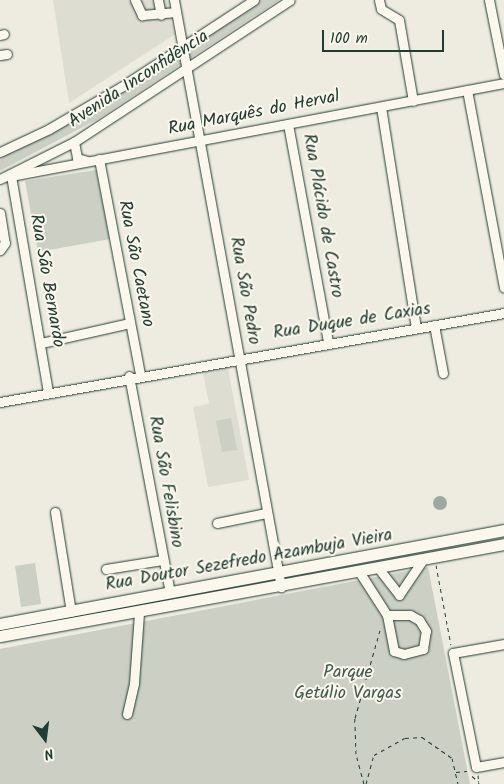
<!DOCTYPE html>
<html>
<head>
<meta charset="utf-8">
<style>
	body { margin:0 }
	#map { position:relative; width:504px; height:784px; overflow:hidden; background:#eeece1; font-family:Kalam,sans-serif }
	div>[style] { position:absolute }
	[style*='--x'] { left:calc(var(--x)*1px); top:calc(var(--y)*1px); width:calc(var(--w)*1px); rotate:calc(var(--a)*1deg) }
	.built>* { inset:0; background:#ddddd2 }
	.green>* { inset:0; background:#cbcfc4 }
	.water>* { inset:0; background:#9fa89f }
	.round { border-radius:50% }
	.path>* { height:1px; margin-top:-0.5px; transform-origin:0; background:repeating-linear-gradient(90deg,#1f3d34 0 4px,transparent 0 8px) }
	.roads { filter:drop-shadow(0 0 1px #1f3d34) drop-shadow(0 0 1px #1f3d34) }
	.minor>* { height:9px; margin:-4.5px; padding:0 4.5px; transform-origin:4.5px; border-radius:4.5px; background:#fbf7ec }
	.major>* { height:11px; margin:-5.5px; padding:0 5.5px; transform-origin:5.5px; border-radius:5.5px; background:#fbf7ec }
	span { translate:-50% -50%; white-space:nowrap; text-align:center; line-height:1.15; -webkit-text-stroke:4px #fbf7ec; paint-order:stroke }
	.street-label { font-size:18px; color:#1f3d34 }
	.park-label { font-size:18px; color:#415a51 }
	.north { position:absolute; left:20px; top:714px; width:50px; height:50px; -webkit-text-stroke:4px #fbf7ec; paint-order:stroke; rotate:165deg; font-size:14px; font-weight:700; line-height:20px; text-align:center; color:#1f3d34 }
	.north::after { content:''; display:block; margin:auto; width:18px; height:22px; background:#1f3d34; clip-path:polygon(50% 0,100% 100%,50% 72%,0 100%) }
	.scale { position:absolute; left:322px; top:30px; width:122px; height:22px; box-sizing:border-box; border:2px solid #1f3d34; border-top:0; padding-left:6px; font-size:15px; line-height:18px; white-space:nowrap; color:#1f3d34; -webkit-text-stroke:4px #fbf7ec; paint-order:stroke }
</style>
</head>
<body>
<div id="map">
	<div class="built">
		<div style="clip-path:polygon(53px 0,167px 0,174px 35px,69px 103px)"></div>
		<div style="clip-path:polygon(227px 363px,249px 480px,208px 487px,193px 407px,209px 404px,202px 368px)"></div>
	</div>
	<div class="green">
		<div style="clip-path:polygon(259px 0,279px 0,98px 119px,0 171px,0 156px)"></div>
		<div style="clip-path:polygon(96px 170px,110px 239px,38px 252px,25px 181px)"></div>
		<div style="clip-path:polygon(231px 418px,237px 450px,222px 452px,216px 421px)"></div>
		<div style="clip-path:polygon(35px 563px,41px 604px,21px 607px,15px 566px)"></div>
		<div style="clip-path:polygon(428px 567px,470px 784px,0 784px,0 649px)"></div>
	</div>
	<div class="water">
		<div class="round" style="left:433px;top:496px;width:14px;height:14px"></div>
	</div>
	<div class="path">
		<div style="--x:436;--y:565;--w:81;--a:79.4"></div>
		<div style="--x:456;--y:772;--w:11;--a:-5"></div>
		<div style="--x:478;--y:775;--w:9;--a:84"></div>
		<div style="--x:472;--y:776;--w:9;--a:41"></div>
		<div style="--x:364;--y:784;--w:31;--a:-105"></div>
		<div style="--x:356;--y:754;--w:36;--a:-92"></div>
		<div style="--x:355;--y:718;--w:91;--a:-74.1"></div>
		<div style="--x:366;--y:784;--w:30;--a:-75"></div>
		<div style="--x:374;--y:755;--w:35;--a:-29"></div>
		<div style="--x:405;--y:738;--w:17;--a:-3"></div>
		<div style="--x:422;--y:737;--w:37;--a:35"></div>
		<div style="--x:452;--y:758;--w:27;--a:77"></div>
	</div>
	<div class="roads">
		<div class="minor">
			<div style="--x:135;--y:0;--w:17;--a:65"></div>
			<div style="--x:142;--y:15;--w:34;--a:-5"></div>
			<div style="--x:158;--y:0;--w:15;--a:79"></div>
			<div style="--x:174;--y:0;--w:597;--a:79.67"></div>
			<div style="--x:379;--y:0;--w:9;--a:77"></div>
			<div style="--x:381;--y:9;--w:21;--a:31"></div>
			<div style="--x:399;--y:20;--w:82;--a:80.2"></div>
			<div style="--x:489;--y:0;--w:76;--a:78.7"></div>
			<div style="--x:0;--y:35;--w:4;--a:-14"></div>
			<div style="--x:0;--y:55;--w:7;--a:-8"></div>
			<div style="--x:467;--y:90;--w:201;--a:79.4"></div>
			<div style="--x:381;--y:107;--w:224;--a:81"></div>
			<div style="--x:288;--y:124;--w:222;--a:79.6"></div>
			<div style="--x:74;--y:142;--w:16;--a:79"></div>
			<div style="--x:77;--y:158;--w:10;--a:17"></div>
			<div style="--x:0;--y:152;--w:54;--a:-25.1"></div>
			<div style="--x:49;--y:129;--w:83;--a:-30.3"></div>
			<div style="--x:121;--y:87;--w:159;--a:-33.2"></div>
			<div style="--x:99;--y:159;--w:219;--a:79.2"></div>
			<div style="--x:0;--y:179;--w:83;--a:-26.6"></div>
			<div style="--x:74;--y:142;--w:258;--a:-33.3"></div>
			<div style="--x:0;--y:213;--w:30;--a:81"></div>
			<div style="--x:5;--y:243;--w:9;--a:126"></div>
			<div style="--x:434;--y:325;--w:49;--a:79.4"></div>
			<div style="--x:41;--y:343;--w:91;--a:-12.7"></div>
			<div style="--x:129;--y:376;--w:221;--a:79.3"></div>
			<div style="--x:48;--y:392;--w:219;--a:-99.7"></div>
			<div style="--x:11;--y:176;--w:502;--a:-10.68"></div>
			<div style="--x:0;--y:402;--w:512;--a:-10.01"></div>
			<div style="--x:55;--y:512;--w:101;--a:80.9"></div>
			<div style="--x:217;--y:523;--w:50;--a:-11.5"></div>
			<div style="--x:106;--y:569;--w:57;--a:-9.1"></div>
			<div style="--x:379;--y:569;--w:33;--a:52"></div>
			<div style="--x:399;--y:595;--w:41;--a:-55.9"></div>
			<div style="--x:360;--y:573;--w:50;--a:57.3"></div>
			<div style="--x:387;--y:615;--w:37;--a:79"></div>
			<div style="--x:394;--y:651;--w:10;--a:17"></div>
			<div style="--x:404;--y:654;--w:20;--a:-15"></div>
			<div style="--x:423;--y:649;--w:18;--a:-81"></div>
			<div style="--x:426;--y:631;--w:13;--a:-122"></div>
			<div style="--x:419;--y:620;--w:10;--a:-151"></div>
			<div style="--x:410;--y:615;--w:23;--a:180"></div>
			<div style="--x:504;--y:644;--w:52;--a:170"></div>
			<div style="--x:453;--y:653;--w:116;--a:78.6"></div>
			<div style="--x:476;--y:767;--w:28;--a:-10"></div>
			<div style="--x:127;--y:714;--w:32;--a:-77"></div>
			<div style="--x:134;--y:683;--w:70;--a:-85.9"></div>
		</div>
		<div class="major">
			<div style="--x:0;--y:624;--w:513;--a:-10.56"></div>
			<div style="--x:0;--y:636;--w:512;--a:-10.34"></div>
		</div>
	</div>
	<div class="street-label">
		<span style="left:139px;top:80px;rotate:-33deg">Avenida Inconfidência</span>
		<span style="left:254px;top:114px;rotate:-11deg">Rua Marquês do Herval</span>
		<span style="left:322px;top:216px;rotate:80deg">Rua Plácido de Castro</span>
		<span style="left:135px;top:264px;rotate:79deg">Rua São Caetano</span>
		<span style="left:46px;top:281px;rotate:80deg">Rua São Bernardo</span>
		<span style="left:244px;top:291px;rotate:80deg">Rua São Pedro</span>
		<span style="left:352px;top:322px;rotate:-9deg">Rua Duque de Caxias</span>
		<span style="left:165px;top:482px;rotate:80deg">Rua São Felisbino</span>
		<span style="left:249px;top:561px;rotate:-10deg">Rua Doutor Sezefredo Azambuja Vieira</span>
	</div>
	<div class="park-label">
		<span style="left:348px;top:684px">Parque<br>Getúlio Vargas</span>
	</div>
	<div class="north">N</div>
	<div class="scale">100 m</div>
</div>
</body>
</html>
